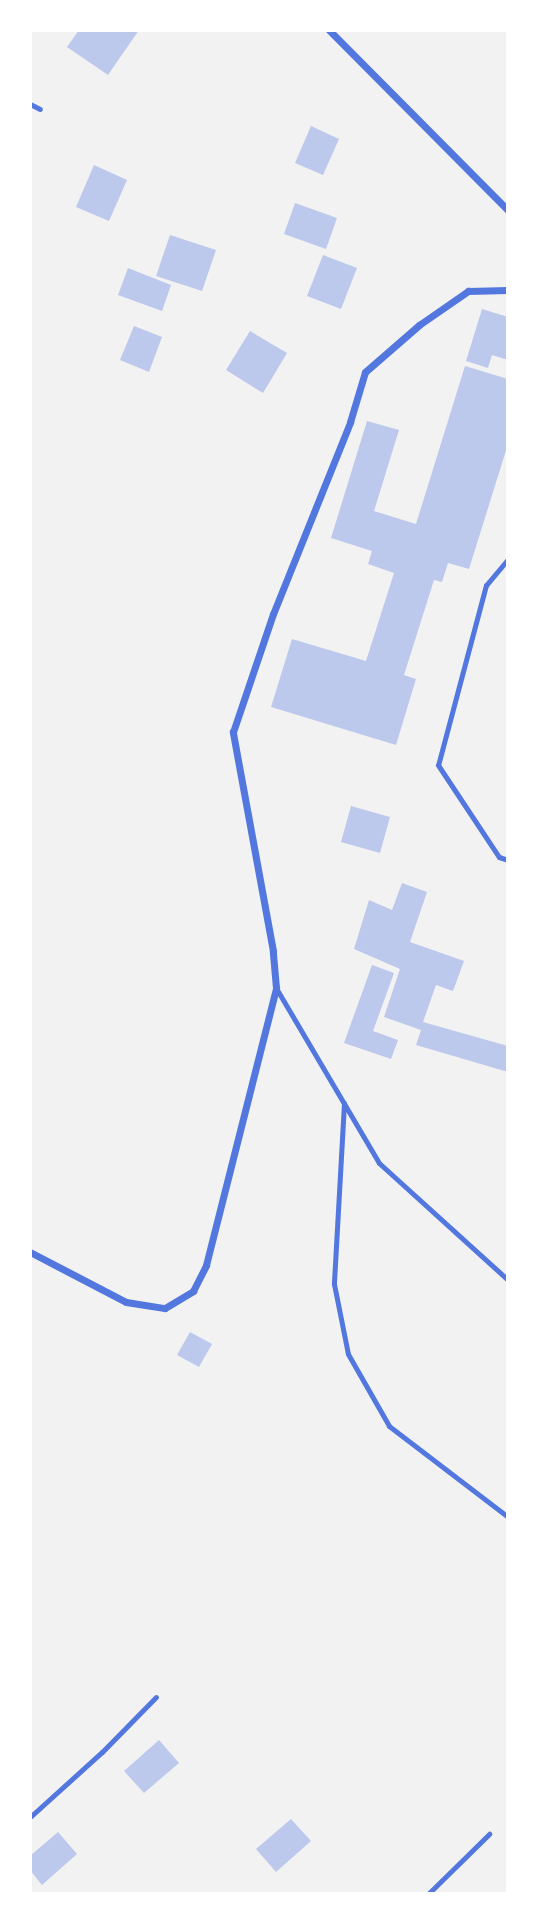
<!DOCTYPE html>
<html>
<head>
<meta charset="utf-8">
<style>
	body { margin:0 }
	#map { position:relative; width:538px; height:1924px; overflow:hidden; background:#f2f2f2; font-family:Montserrat,sans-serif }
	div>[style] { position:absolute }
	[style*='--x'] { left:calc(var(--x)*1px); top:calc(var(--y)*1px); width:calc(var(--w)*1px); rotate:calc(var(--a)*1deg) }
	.building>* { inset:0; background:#bdc9ec }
	.service>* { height:5px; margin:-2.5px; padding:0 2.5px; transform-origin:2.5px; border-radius:2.5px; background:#5277de }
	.minor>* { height:7px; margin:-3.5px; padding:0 3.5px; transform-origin:3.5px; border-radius:3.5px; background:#5277de }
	span { translate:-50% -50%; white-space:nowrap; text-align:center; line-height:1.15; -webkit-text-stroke:7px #fff; paint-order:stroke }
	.frame { position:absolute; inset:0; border:32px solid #fff; pointer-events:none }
</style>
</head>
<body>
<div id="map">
	<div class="building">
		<div style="clip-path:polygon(79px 30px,139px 30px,108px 75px,67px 47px)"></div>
		<div style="clip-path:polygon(311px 126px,339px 139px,323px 175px,295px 163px)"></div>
		<div style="clip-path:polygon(94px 165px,127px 180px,109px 221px,76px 207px)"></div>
		<div style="clip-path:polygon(295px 203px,337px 218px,326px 249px,284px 234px)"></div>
		<div style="clip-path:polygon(170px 235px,216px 250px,202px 291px,156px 276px)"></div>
		<div style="clip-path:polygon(323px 255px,357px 268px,341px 309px,307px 296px)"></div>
		<div style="clip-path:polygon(128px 268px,171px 285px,162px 311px,118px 295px)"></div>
		<div style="clip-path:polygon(482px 309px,508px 317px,508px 360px,492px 355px,488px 368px,466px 361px)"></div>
		<div style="clip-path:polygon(134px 326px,162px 337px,149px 372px,120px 360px)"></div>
		<div style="clip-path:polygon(250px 331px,287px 353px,263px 393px,226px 370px)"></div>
		<div style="clip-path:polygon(465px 366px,508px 379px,508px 444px,469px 569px,448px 563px,442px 582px,434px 580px,404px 675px,416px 679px,396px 745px,271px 707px,292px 639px,366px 661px,394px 573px,368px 564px,372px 551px,331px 538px,367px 421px,399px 430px,374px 511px,416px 524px)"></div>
		<div style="clip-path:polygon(351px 806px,390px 817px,380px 853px,341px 842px)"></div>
		<div style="clip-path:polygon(402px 883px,427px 892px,410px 942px,464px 961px,453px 991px,436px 985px,423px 1022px,508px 1046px,508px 1072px,416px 1045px,421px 1030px,384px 1017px,400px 969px,354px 949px,369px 900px,392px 910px)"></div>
		<div style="clip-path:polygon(372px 965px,394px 973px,373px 1031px,398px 1040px,391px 1059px,344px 1043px)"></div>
		<div style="clip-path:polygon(190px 1332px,212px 1344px,199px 1367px,177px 1355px)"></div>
		<div style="clip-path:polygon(159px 1740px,179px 1763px,144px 1793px,124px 1771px)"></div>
		<div style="clip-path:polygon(291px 1819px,311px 1841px,276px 1872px,256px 1849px)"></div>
		<div style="clip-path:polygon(58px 1832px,77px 1854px,42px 1885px,30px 1870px,30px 1856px)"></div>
	</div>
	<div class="service">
		<div style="--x:30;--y:104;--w:11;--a:27"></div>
		<div style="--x:508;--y:559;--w:34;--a:130"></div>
		<div style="--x:486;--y:585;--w:186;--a:104.9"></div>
		<div style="--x:438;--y:765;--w:110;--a:56.5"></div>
		<div style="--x:499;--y:857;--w:9;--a:18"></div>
		<div style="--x:276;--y:988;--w:203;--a:59.5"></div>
		<div style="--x:379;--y:1163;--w:174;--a:42.2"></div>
		<div style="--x:344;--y:1103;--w:181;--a:93.2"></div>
		<div style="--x:334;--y:1284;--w:71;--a:78.7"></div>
		<div style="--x:348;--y:1354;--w:83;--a:60.3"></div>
		<div style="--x:389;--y:1426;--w:150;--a:37.4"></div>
		<div style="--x:30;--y:1817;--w:97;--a:-42.1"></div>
		<div style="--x:102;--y:1752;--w:77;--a:-45.5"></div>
		<div style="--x:428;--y:1894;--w:86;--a:-44.5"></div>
	</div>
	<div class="minor">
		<div style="--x:329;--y:30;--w:254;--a:45.2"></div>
		<div style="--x:30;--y:1252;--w:108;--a:27.5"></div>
		<div style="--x:126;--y:1302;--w:39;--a:9"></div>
		<div style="--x:165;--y:1308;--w:33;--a:-31"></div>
		<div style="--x:193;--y:1291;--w:29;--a:-63"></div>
		<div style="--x:206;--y:1265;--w:286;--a:-75.8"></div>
		<div style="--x:276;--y:988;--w:37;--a:-95"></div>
		<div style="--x:273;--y:951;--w:223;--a:-100.4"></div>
		<div style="--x:233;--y:732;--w:125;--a:-71.3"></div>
		<div style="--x:273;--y:614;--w:207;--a:-68.1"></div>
		<div style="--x:350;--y:422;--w:52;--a:-73.3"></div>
		<div style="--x:365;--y:372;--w:72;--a:-41"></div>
		<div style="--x:419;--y:325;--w:60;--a:-34.8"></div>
		<div style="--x:468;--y:291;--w:40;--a:-1.4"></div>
	</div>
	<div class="frame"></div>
</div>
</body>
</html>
